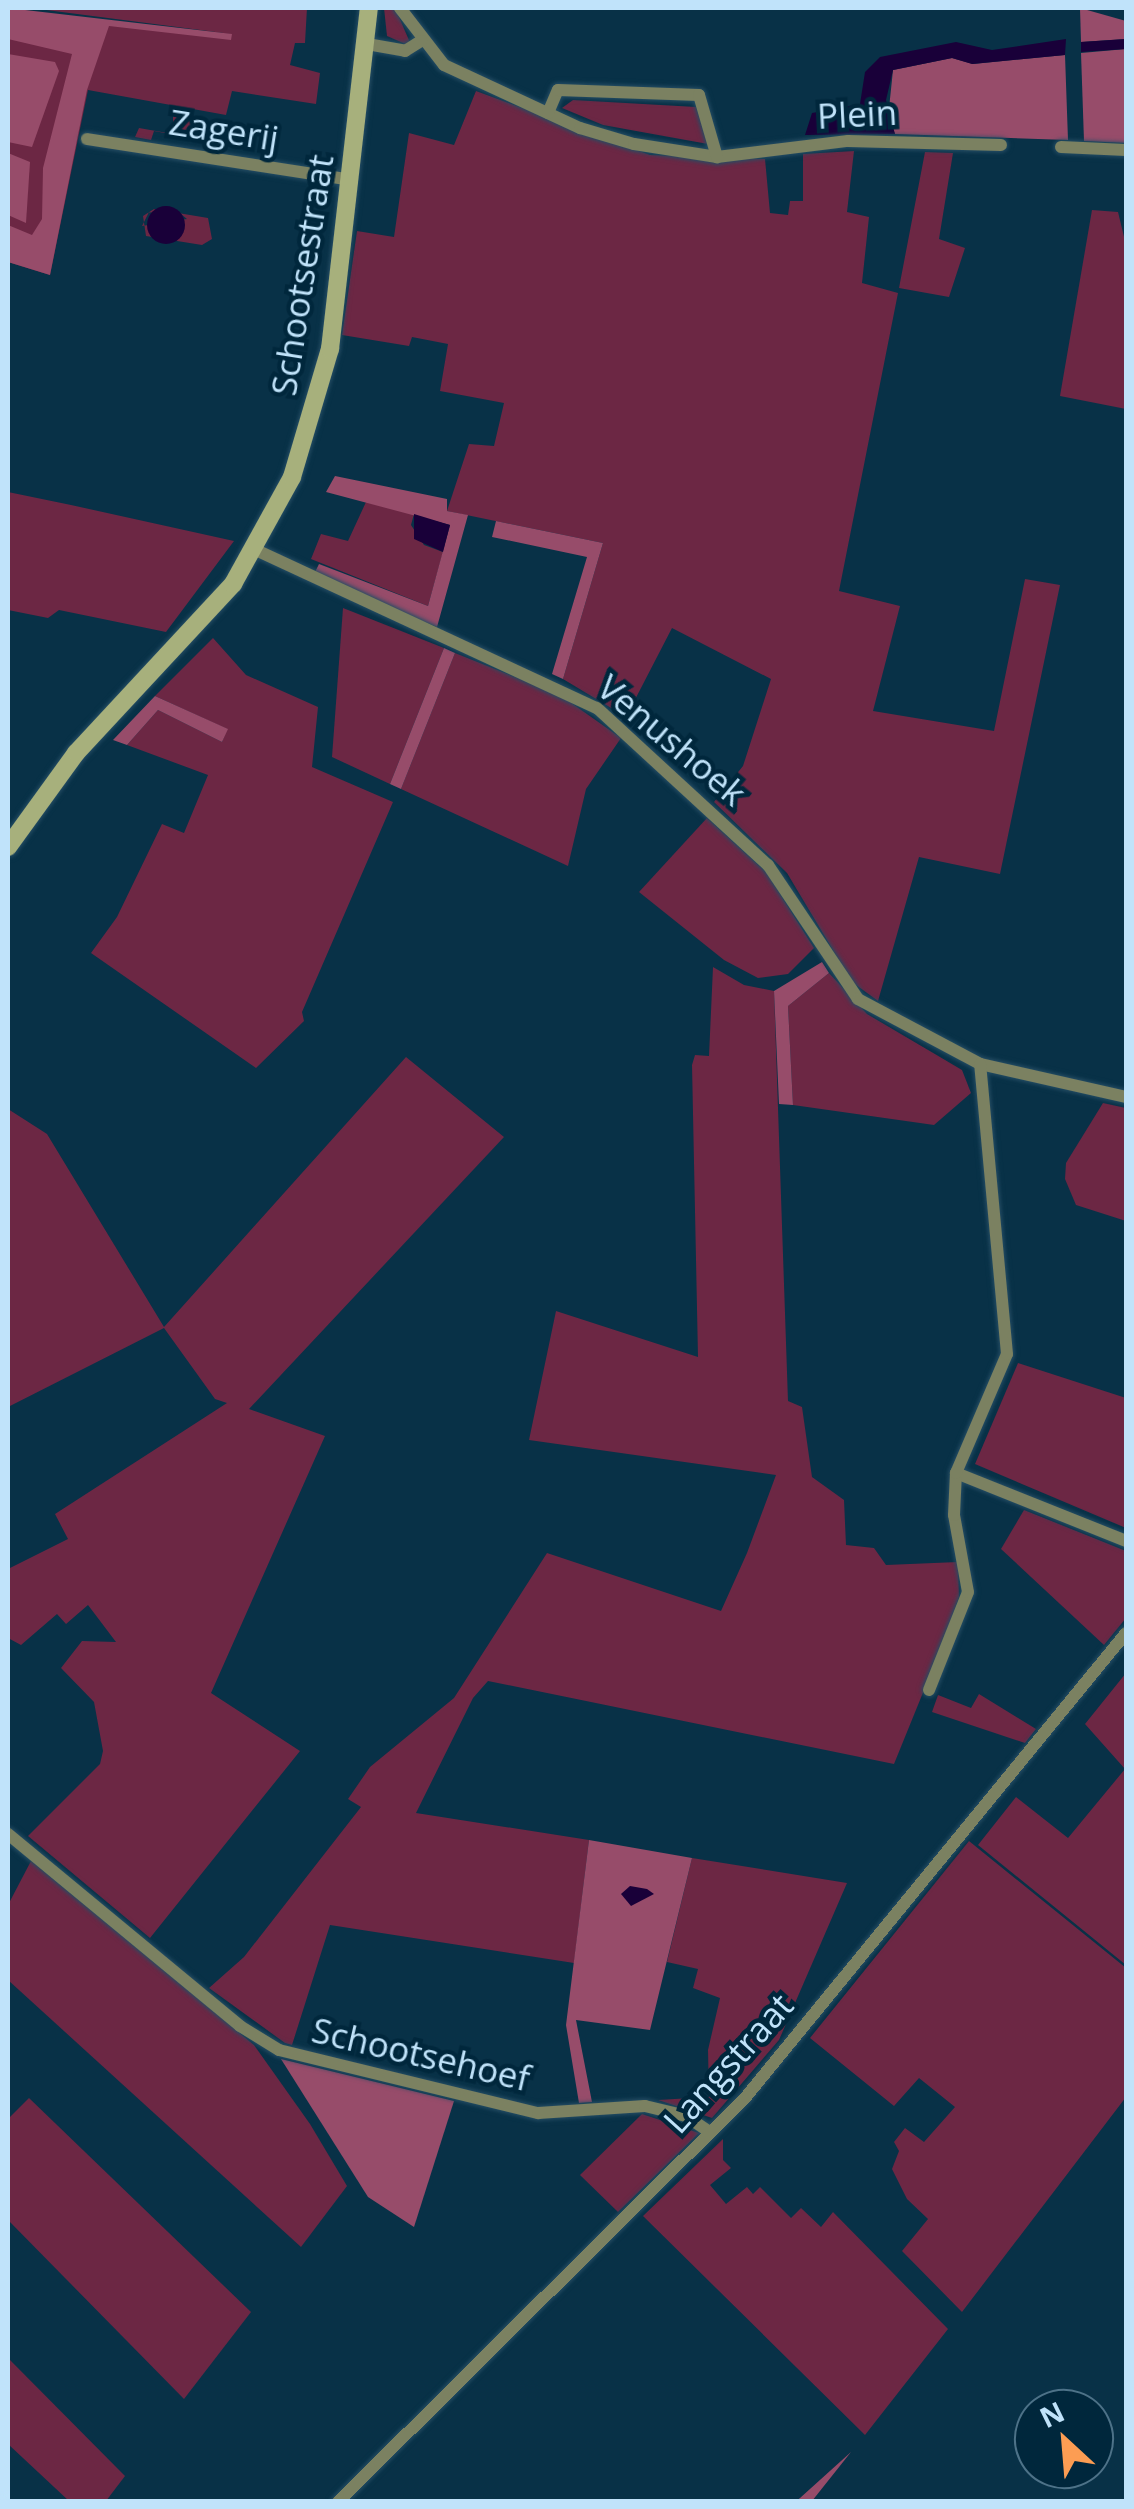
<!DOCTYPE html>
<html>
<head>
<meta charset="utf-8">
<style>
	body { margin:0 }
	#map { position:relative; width:1134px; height:2509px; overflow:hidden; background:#083147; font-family:"Open Sans",sans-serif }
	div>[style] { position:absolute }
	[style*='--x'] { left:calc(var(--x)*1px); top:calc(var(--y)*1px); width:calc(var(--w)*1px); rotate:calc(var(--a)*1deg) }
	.green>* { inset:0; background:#6c2744 }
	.forest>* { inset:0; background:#974c6a }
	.water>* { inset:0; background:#190039 }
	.round { border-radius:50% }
	.roads { filter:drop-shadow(0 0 2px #254d64) drop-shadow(0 0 2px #254d64) }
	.street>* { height:12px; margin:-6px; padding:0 6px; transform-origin:6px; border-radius:6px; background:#7b8161 }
	.secondary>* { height:18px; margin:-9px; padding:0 9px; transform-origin:9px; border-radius:9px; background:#a7b07c }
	span { translate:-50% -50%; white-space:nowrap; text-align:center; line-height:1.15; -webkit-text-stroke:9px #00273c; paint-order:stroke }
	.street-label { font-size:35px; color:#c0e3fa }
	.frame { position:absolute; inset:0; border:10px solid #c0e3fa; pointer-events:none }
	.north { position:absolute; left:1014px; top:2389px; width:100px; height:100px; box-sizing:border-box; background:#00273c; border:2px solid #4d7288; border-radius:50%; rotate:334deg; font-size:28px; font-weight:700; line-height:40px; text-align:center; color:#c0e3fa }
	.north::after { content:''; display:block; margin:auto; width:35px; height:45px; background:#fc9d53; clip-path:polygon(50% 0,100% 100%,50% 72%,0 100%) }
</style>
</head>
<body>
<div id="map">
	<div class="green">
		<div style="clip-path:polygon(31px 8px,307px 8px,305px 43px,295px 43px,290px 65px,320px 73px,316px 104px,232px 91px,226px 115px,88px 90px,50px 275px,8px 262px,8px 10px,231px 34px)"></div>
		<div style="clip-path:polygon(384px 8px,395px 8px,412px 47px,387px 36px)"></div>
		<div style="clip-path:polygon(476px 91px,650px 155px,765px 159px,770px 213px,788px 215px,790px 201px,803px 201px,803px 154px,854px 151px,847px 212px,869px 217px,862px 283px,898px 293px,839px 591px,900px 606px,873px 711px,994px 731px,1025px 579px,1060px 585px,1000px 874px,919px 857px,878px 1001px,852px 982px,787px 873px,714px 802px,743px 766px,771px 679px,672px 628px,626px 717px,563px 679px,603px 543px,447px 511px,469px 444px,494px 446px,504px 403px,440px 391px,448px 344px,412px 337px,409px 346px,342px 335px,357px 231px,394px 237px,409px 133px,454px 145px)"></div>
		<div style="clip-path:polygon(573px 100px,696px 107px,708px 144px,603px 125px,562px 108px)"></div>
		<div style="clip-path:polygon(173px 113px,195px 117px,191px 138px,154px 131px,151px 140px,135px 137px,139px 128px,173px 134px)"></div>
		<div style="clip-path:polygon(925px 152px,953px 153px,939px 239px,965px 248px,949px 297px,899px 288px)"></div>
		<div style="clip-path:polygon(evenodd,154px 209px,208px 218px,212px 239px,202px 245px,146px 236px,143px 216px,154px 209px,149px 212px,181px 214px,187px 219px,142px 226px,149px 212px)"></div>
		<div style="clip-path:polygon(1092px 210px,1118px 212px,1126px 245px,1126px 409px,1060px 396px)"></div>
		<div style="clip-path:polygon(8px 492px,71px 505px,234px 541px,166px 632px,59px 610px,48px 618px,8px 610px)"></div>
		<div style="clip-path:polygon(366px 502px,414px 514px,411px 525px,424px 545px,443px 552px,428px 606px,311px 559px,321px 534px,348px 541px)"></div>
		<div style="clip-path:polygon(343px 608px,444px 648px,390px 784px,332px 757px)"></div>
		<div style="clip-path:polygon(213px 638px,246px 675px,318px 707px,312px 767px,393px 802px,302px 1012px,304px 1021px,256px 1068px,91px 953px,117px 917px,162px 824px,184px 833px,208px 775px,127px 745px,158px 710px,222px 742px,227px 729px,155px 696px)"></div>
		<div style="clip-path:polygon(455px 653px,560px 695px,621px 738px,586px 789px,568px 866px,401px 789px)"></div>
		<div style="clip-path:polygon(707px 818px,766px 872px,814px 948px,788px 974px,758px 978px,724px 960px,639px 892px)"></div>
		<div style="clip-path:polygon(713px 967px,744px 985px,774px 991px,788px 1401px,802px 1407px,812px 1477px,844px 1500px,846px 1545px,874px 1548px,886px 1565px,958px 1562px,959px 1597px,933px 1668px,894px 1764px,488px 1681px,473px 1698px,416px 1813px,589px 1840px,574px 1963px,330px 1925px,292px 2045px,285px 2043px,209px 1988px,244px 1957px,361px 1807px,348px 1799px,370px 1767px,454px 1698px,547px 1553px,721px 1611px,747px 1553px,776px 1475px,529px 1440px,556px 1311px,698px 1357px,692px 1065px,695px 1055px,709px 1056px)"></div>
		<div style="clip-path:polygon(829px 973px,867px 1014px,962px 1070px,971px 1093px,934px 1125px,793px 1105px,788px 1006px)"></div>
		<div style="clip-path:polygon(406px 1057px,504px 1137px,249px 1409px,325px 1436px,211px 1693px,300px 1751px,150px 1938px,28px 1836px,100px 1764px,103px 1751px,94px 1702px,61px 1668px,82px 1641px,116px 1642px,88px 1605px,66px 1624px,57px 1614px,21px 1645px,8px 1638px,8px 1569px,68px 1539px,55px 1514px,227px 1403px,215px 1399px,164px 1328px,8px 1407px,8px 1109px,47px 1134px,164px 1327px)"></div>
		<div style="clip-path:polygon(1103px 1103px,1126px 1108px,1126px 1221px,1076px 1205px,1065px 1179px,1066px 1163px)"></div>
		<div style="clip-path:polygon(1018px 1363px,1126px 1398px,1126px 1528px,975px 1464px)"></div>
		<div style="clip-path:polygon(1024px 1510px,1126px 1551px,1126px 1618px,1104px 1645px,1001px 1549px)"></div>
		<div style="clip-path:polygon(1126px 1673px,1126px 1965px,978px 1845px,1016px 1797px,1068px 1838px,1125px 1769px,1085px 1724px)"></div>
		<div style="clip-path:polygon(979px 1694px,1036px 1729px,1025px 1743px,932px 1712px,938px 1695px,971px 1708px)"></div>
		<div style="clip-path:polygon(969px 1841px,1126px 1968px,1126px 2097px,962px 2312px,902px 2251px,928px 2219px,907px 2199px,892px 2169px,899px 2151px,894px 2142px,905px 2128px,924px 2142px,955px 2107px,919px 2078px,894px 2106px,810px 2038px)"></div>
		<div style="clip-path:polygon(692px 1858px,847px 1883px,779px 2040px,712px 2118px,658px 2100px,709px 2097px,708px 2050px,720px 1998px,693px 1988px,698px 1969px,667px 1962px)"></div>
		<div style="clip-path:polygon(31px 1861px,254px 2045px,310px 2124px,347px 2186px,301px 2247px,8px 1980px,8px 1905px)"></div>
		<div style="clip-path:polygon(29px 2098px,251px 2312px,184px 2399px,8px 2220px,8px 2119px)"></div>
		<div style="clip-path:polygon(642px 2114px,699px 2133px,618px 2212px,580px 2175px)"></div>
		<div style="clip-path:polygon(723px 2139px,723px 2160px,731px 2168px,710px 2185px,726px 2204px,747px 2187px,753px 2194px,760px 2187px,791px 2218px,801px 2208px,821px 2227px,833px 2212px,948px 2329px,865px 2435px,643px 2216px)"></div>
		<div style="clip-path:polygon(8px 2358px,125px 2476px,106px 2501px,69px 2501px,8px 2444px)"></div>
	</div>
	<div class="forest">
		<div style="clip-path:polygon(8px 8px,232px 34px,231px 40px,109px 26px,87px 90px,50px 275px,8px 262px,8px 225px,32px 235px,42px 219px,43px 168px,72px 54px,8px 39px)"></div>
		<div style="clip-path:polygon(1080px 8px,1126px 21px,1126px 39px,1081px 42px)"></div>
		<div style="clip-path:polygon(1126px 49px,1126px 143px,1084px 141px,1081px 53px)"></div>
		<div style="clip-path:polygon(8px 54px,55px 62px,59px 71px,32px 147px,8px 142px)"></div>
		<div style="clip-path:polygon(1065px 55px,1068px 140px,895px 134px,888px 118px,893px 70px,952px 58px,973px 64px)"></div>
		<div style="clip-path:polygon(8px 153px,30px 162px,26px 223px,8px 215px)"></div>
		<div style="clip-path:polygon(335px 476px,447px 499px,447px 511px,468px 515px,437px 627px,313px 576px,319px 564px,428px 606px,450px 525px,326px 492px)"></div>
		<div style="clip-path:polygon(496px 521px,603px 543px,563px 679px,552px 674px,587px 557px,492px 537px)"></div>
		<div style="clip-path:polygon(444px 648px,455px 653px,401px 789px,390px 784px)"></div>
		<div style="clip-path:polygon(155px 696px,228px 729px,222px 742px,158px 710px,127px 745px,113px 740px)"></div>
		<div style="clip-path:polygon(822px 962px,829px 973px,788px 1006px,793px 1105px,779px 1104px,774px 991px)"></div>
		<div style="clip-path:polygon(589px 1840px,692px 1858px,650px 2030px,576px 2020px,592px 2102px,579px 2103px,566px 2025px)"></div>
		<div style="clip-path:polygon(281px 2059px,454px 2101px,414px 2227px,368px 2197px)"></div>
		<div style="clip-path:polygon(851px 2452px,812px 2501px,796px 2501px,800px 2498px)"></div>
	</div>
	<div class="water">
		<div style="clip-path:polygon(1066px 39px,1065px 55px,972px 64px,952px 58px,893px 70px,886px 100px,895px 134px,805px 135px,812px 113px,860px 104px,865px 72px,880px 57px,956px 42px,992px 50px)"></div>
		<div style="clip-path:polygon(1126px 39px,1126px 49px,1081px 52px,1081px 42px)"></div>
		<div class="round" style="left:147px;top:206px;width:38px;height:38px"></div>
		<div style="clip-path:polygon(414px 514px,450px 525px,443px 552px,414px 539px)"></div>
		<div style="clip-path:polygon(630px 1886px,647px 1889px,654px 1894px,631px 1906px,621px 1894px)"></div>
	</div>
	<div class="roads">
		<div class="street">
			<div style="--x:400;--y:8;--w:72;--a:52.3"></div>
			<div style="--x:444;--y:65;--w:150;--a:24.9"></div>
			<div style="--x:580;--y:128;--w:56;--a:16.5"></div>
			<div style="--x:634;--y:144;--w:84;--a:8.9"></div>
			<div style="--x:717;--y:157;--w:132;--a:-7"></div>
			<div style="--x:848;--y:141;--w:153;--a:1.5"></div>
			<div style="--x:367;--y:44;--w:39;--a:10"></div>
			<div style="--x:405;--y:51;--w:19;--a:-32"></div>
			<div style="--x:548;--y:113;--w:25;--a:-67"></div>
			<div style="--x:558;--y:90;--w:141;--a:2"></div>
			<div style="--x:699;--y:95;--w:65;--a:73.8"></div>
			<div style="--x:87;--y:139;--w:267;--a:8.8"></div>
			<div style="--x:1061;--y:147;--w:65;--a:2.6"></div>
			<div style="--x:256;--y:550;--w:376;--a:24.9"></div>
			<div style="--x:597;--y:708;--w:232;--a:42.6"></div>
			<div style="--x:768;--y:865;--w:161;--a:56.1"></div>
			<div style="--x:858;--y:999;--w:138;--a:28"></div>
			<div style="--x:980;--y:1064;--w:150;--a:12.7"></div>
			<div style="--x:956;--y:1473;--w:183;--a:21.8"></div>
			<div style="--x:929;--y:1690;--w:105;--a:-68.3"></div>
			<div style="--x:968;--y:1592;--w:78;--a:-100.3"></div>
			<div style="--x:954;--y:1515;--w:42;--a:-87.3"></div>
			<div style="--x:956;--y:1473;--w:129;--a:-66.8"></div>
			<div style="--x:1007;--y:1354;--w:291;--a:-95.3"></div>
			<div style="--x:8;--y:1834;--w:301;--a:39.6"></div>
			<div style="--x:240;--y:2026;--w:46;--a:31.6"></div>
			<div style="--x:279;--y:2050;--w:267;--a:13.7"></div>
			<div style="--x:538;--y:2113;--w:107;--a:-3.7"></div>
			<div style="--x:645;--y:2106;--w:42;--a:13.7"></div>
			<div style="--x:686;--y:2116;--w:29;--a:34"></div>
			<div style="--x:338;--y:2502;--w:573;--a:-44.79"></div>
			<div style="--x:745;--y:2098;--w:601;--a:-50.67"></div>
		</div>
		<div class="secondary">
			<div style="--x:8;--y:847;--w:116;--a:-54.1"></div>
			<div style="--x:76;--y:753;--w:231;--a:-47.1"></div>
			<div style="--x:233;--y:584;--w:122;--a:-61.1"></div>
			<div style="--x:292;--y:477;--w:134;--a:-73.5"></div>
			<div style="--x:330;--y:349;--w:343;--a:-83.5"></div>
		</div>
	</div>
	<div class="street-label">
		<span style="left:857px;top:114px;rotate:-3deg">Plein</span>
		<span style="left:224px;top:130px;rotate:9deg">Zagerij</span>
		<span style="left:302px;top:275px;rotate:-81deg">Schootsestraat</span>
		<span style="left:672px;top:740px;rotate:40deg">Venushoek</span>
		<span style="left:421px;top:2054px;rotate:13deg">Schootsehoef</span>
		<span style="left:728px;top:2063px;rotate:-48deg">Langstraat</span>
	</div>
	<div class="frame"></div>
	<div class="north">N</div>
</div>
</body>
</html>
